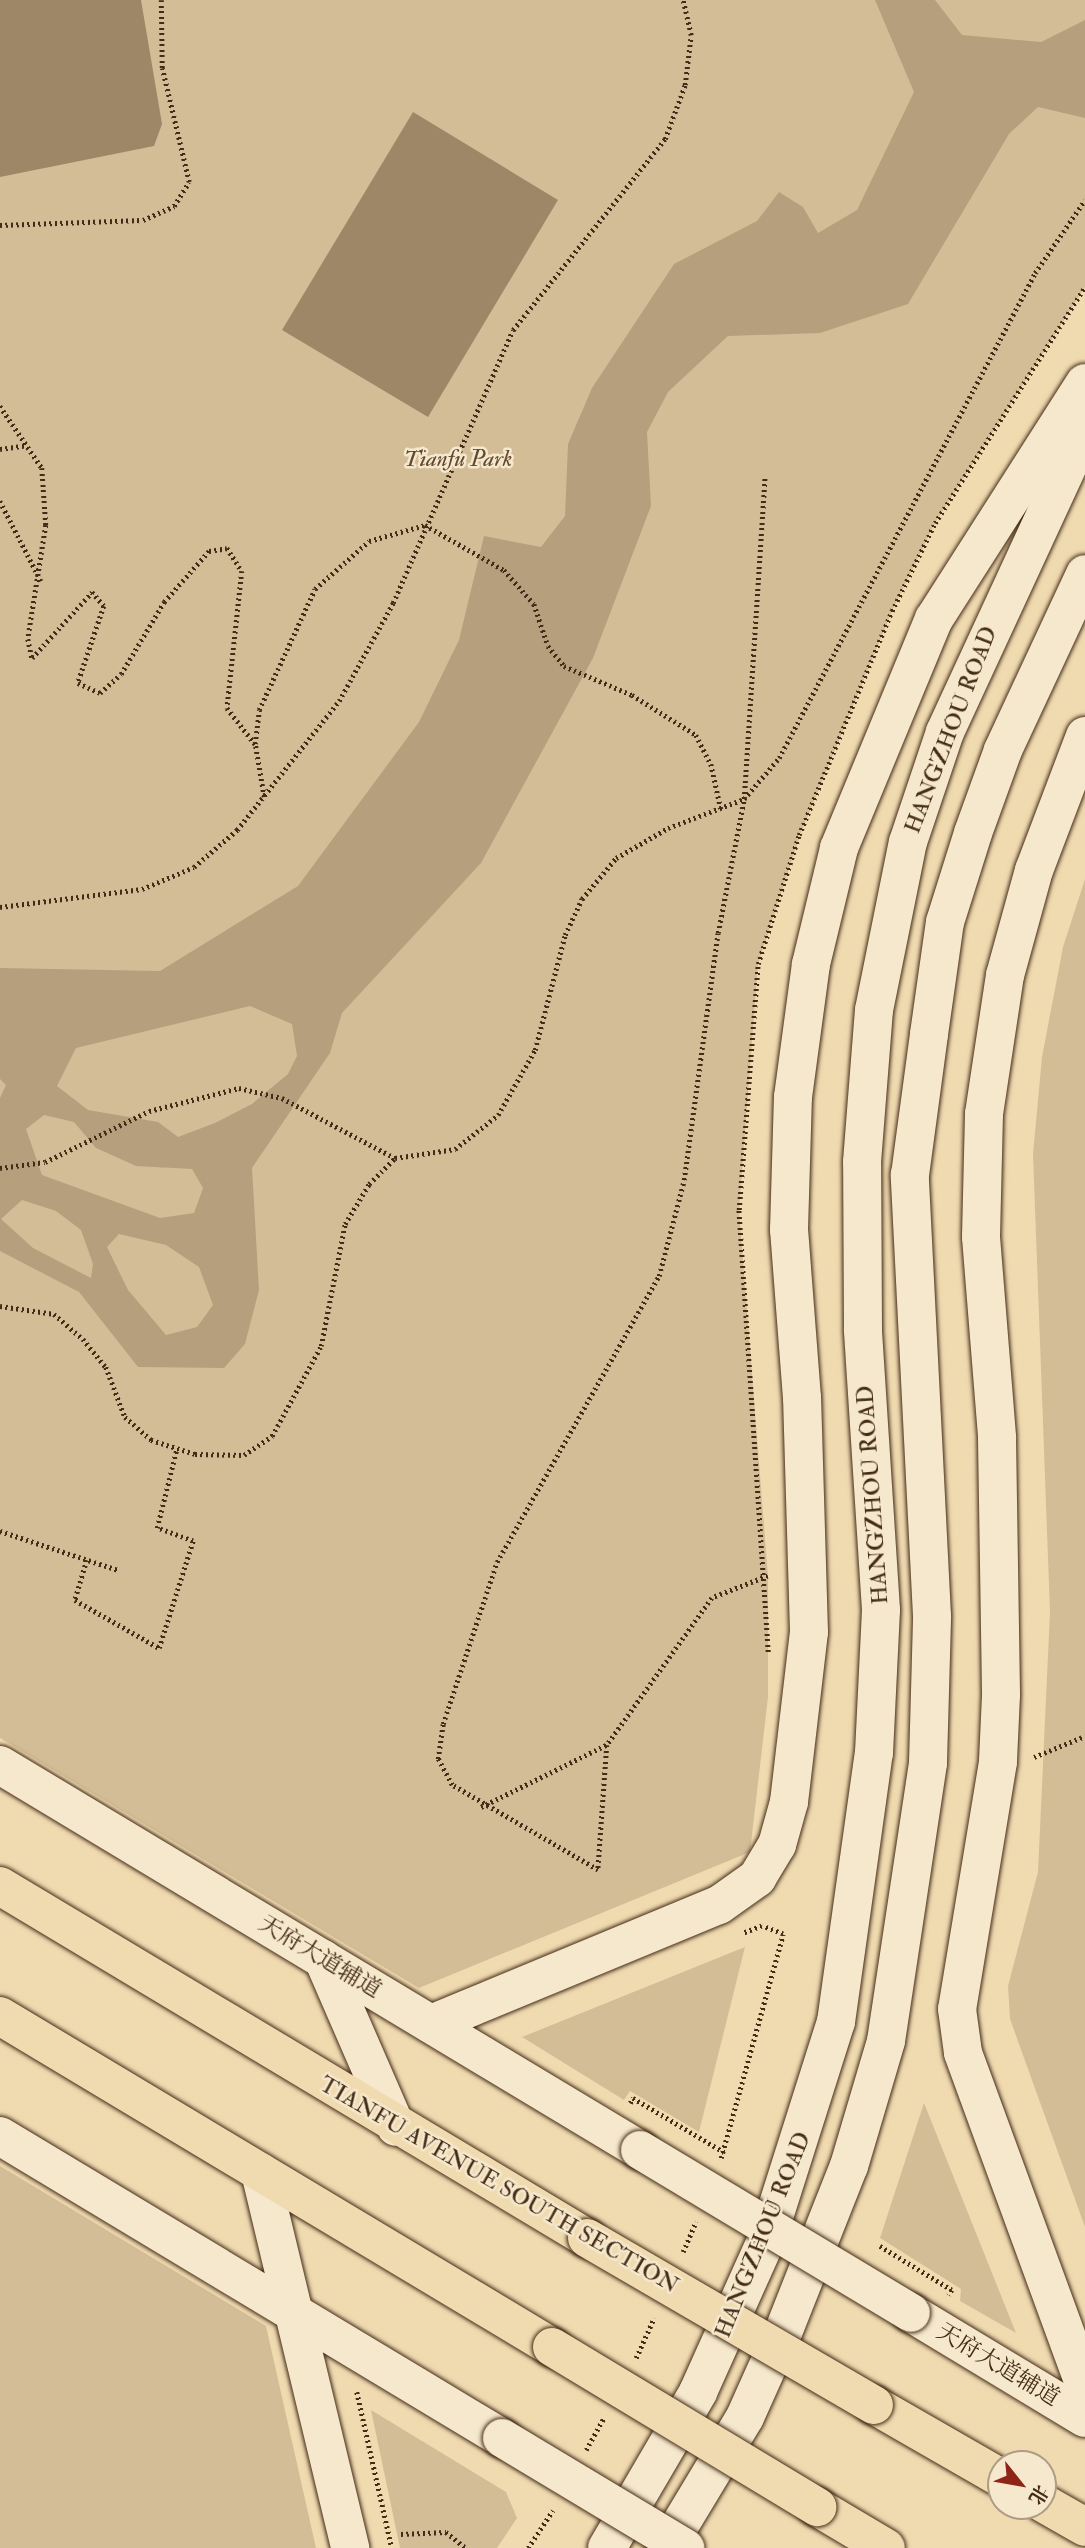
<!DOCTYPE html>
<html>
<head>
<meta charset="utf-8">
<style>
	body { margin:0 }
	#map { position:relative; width:1085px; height:2548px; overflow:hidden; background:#f0dbb1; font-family:"IM FELL Double Pica","Noto Serif SC",serif }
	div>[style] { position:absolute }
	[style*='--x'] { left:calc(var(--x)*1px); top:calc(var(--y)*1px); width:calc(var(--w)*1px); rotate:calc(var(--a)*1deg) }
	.green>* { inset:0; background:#d3bd97 }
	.water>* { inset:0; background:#b69f7d }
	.building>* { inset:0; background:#9d8767 }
	.path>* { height:4.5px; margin-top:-2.25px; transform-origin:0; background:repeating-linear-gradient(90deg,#442b17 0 2px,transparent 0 5.5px) }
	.roads { filter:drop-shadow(0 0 2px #442b17) drop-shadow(0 0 2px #442b17) }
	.secondary>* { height:38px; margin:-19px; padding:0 19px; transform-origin:19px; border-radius:19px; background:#f5e8cc }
	.highway>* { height:38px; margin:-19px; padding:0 19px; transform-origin:19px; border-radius:19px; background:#f0dbb1 }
	.bridges { filter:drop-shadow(0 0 2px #442b17) drop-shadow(0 0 2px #442b17) }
	.secondary-bridge>* { height:38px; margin:-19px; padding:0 19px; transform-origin:19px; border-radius:19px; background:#f5e8cc }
	.highway-bridge>* { height:38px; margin:-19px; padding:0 19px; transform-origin:19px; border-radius:19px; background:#f0dbb1 }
	span { translate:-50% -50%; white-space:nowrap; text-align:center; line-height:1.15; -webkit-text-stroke:5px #f5e8cc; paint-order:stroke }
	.park-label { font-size:23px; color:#614831; font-style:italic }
	.street-label { font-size:23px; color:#442b17 }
	.north { position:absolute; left:987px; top:2450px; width:70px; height:70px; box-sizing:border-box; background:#f5e8cc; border:2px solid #ae9c84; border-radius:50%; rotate:121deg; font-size:19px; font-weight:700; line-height:28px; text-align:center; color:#442b17 }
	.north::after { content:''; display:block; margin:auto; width:24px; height:32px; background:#8f2418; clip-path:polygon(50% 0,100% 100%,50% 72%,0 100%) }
</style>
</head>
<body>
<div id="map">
	<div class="green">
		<div style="clip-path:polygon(0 0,1085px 0,1085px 287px,935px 523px,892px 611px,800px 835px,758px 964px,739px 1210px,768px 1576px,768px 1697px,750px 1852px,419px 1988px,0 1738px)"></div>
		<div style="clip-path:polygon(1085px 879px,1085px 2227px,1010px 2019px,1008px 1986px,1038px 1872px,1050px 1612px,1033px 1154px,1042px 1057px,1063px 947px)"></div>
		<div style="clip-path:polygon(745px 1947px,699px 2132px,630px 2091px,624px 2100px,522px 2037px)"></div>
		<div style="clip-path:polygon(924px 2103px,1016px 2333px,960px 2301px,961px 2289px,880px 2238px)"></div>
		<div style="clip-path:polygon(0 2166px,266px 2326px,316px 2548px,0 2548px)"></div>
		<div style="clip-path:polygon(371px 2410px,506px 2492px,517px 2518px,497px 2548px,400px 2548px)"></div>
	</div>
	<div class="water">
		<div style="clip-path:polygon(evenodd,875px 0,935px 0,962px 35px,1041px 42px,1085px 20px,1085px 118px,1038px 107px,1009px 134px,908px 304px,820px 333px,728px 336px,668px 392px,647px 432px,651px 506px,593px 658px,481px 863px,342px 1013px,330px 1053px,252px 1168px,259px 1290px,245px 1344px,224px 1368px,138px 1367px,79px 1292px,0 1251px,0 1098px,6px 1085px,0 1079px,0 968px,160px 971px,298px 886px,419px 722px,459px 640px,484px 536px,541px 547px,565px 516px,568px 444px,592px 388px,674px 264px,757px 221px,779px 192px,803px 207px,818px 233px,857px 210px,914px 92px,875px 0,250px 1006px,292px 1024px,297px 1056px,288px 1074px,252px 1104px,215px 1123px,178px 1137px,158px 1122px,88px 1110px,57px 1086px,76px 1048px,250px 1006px,875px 0,44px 1115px,74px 1122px,96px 1148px,136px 1166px,192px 1169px,203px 1188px,194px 1213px,160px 1218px,42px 1175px,26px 1129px,44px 1115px,875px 0,22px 1200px,56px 1211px,81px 1230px,93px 1264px,91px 1278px,33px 1248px,1px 1219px,22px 1200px,875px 0,119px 1234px,166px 1245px,199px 1267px,213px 1305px,197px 1327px,166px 1335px,128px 1290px,107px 1247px,119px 1234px)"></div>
	</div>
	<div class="building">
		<div style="clip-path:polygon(0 0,141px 0,162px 124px,154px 146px,0 177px)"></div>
		<div style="clip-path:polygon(413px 112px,558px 200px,428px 417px,282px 330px)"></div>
	</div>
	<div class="path">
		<div style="--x:0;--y:225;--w:143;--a:-2"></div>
		<div style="--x:143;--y:220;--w:34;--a:-24"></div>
		<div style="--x:174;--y:206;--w:28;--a:-58"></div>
		<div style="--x:189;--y:182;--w:117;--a:-103.3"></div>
		<div style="--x:162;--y:68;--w:68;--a:-90.8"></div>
		<div style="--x:0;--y:406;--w:75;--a:55.9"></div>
		<div style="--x:42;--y:468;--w:57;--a:86"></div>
		<div style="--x:46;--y:525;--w:115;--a:99"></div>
		<div style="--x:28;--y:639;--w:19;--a:78"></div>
		<div style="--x:32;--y:658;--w:89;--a:-47.7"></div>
		<div style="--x:92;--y:592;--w:18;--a:49"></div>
		<div style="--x:104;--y:606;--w:81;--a:108.7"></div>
		<div style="--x:78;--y:683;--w:24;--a:24"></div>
		<div style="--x:100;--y:693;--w:28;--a:-42"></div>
		<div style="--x:121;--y:674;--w:84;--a:-59.2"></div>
		<div style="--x:164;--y:602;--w:68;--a:-48.6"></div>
		<div style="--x:209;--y:551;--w:18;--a:-9"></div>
		<div style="--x:227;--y:548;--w:27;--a:57"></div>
		<div style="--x:242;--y:571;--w:138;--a:96.2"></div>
		<div style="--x:227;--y:708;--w:46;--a:52.1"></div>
		<div style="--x:0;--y:449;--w:27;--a:-8"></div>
		<div style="--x:0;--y:501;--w:90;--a:62.9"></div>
		<div style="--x:264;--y:797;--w:54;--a:-99.6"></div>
		<div style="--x:255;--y:744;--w:34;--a:-83"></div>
		<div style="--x:259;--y:710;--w:133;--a:-65.2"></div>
		<div style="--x:315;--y:589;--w:72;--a:-41.6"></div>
		<div style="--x:369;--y:541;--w:58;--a:-15.9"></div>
		<div style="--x:425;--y:525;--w:91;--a:29.7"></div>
		<div style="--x:504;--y:570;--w:45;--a:48.6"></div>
		<div style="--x:534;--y:604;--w:44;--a:71.6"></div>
		<div style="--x:548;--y:646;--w:26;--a:51"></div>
		<div style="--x:564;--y:666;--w:74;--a:23.1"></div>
		<div style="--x:632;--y:695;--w:75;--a:32"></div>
		<div style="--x:696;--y:735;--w:33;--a:63"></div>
		<div style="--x:711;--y:764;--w:46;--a:77.5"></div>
		<div style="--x:0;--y:907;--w:143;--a:-7.2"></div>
		<div style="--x:142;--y:889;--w:56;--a:-22.9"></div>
		<div style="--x:194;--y:867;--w:57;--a:-40.7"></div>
		<div style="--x:237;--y:830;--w:164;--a:-51.7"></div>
		<div style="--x:339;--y:701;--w:112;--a:-61.1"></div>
		<div style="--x:393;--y:603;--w:298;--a:-66.3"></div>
		<div style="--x:513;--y:330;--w:244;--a:-51.5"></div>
		<div style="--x:665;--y:139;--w:58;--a:-69.7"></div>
		<div style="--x:685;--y:85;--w:50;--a:-83.2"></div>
		<div style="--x:691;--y:35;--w:36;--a:-103"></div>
		<div style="--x:0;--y:1168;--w:45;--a:-7.6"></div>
		<div style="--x:45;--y:1162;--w:116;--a:-26.1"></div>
		<div style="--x:149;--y:1111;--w:93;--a:-14.3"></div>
		<div style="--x:239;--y:1088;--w:44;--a:13.1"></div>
		<div style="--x:282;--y:1098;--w:128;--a:28"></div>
		<div style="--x:0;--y:1306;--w:55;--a:8.4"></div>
		<div style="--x:54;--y:1314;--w:38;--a:41"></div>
		<div style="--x:83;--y:1339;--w:36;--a:51"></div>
		<div style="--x:106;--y:1367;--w:53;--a:69.2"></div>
		<div style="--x:125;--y:1417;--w:35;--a:41"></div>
		<div style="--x:151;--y:1440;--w:46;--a:17.7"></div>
		<div style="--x:195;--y:1454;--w:49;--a:1.2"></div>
		<div style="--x:244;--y:1455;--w:34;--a:-34"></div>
		<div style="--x:272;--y:1436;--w:102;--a:-61.4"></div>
		<div style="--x:321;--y:1346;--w:124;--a:-78.9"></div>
		<div style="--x:345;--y:1224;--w:47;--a:-59"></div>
		<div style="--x:369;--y:1184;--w:37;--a:-45"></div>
		<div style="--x:395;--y:1158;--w:61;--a:-8.5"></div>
		<div style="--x:455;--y:1149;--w:55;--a:-38.3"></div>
		<div style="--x:498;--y:1115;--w:75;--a:-60.4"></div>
		<div style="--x:535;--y:1050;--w:119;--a:-75.4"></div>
		<div style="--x:565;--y:935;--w:40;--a:-65"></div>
		<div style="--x:582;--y:899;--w:53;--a:-50.3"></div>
		<div style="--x:616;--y:858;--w:60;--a:-30"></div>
		<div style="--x:668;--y:828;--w:81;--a:-20.9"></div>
		<div style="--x:744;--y:799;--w:323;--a:-86.3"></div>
		<div style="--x:0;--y:1531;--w:124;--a:18.3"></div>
		<div style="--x:87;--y:1560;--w:42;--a:106.7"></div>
		<div style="--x:75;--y:1600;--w:97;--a:29.7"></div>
		<div style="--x:159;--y:1648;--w:112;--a:-72.4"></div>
		<div style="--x:193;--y:1541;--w:38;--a:-160"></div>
		<div style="--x:157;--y:1528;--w:82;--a:-76"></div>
		<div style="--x:768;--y:1576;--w:60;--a:158.6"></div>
		<div style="--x:712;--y:1598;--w:181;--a:125.5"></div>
		<div style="--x:607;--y:1745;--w:125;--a:94.1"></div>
		<div style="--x:598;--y:1870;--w:169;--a:-149.8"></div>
		<div style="--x:452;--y:1785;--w:30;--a:-118"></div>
		<div style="--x:438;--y:1759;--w:35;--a:-82"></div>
		<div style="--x:443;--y:1724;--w:171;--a:-71.6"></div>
		<div style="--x:497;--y:1562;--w:329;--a:-60.5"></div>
		<div style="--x:659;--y:1276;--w:99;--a:-75.4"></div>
		<div style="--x:684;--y:1180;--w:249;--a:-82.2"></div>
		<div style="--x:718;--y:933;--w:136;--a:-79"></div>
		<div style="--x:744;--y:799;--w:54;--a:-49.5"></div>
		<div style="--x:779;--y:758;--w:548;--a:-62.17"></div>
		<div style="--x:1035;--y:273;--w:88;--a:-55.6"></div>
		<div style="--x:768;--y:1652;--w:443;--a:-93.8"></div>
		<div style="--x:739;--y:1210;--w:247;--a:-85.6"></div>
		<div style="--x:758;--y:964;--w:135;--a:-72.4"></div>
		<div style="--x:799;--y:835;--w:243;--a:-67.5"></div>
		<div style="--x:892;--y:611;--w:98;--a:-64"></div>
		<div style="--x:935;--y:523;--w:280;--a:-57.6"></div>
		<div style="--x:1034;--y:1757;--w:55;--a:-22.4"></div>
		<div style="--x:481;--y:1807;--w:140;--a:-26.4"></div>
		<div style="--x:630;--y:2103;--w:6;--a:-59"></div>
		<div style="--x:633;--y:2098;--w:106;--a:30.7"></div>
		<div style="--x:721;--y:2158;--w:232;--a:-74.5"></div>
		<div style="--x:783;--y:1934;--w:22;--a:-159"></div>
		<div style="--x:762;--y:1926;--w:19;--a:159"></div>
		<div style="--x:880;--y:2246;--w:84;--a:31.4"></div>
		<div style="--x:952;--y:2290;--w:6;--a:121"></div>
		<div style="--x:683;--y:2252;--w:33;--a:-67"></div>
		<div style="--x:636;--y:2358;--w:44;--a:-65.8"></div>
		<div style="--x:357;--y:2392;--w:160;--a:77.4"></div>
		<div style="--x:586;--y:2450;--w:37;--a:-61"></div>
		<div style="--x:401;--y:2534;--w:45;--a:-2.5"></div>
		<div style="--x:446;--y:2532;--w:26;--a:39"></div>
		<div style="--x:528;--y:2548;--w:45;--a:-56.7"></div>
	</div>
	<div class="roads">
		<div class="secondary">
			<div style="--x:1085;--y:736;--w:143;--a:110.8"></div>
			<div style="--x:1034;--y:870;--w:109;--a:105.4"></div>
			<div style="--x:1005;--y:975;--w:141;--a:98.6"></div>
			<div style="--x:984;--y:1114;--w:123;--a:91.4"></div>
			<div style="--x:981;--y:1237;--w:202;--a:85.4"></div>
			<div style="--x:997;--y:1438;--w:257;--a:89.1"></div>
			<div style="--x:1001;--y:1695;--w:67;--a:92.6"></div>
			<div style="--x:998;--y:1762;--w:250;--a:99.4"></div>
			<div style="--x:957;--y:2009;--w:44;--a:82.2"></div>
			<div style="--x:963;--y:2053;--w:355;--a:69.9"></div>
			<div style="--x:0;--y:1765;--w:747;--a:31.03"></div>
			<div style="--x:323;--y:1959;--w:183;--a:66.5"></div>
			<div style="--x:431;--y:2024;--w:312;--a:-22.5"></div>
			<div style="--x:719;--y:1905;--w:47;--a:-35.4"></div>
			<div style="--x:757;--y:1878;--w:39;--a:-59"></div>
			<div style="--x:777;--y:1845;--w:45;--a:-74.4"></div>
			<div style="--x:789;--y:1802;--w:171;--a:-83.3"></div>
			<div style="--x:809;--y:1632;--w:234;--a:-91.7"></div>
			<div style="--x:802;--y:1398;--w:169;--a:-94.4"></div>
			<div style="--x:789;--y:1230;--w:133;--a:-88.3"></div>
			<div style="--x:793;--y:1097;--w:134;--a:-82.3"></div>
			<div style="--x:811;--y:964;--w:119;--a:-76.4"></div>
			<div style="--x:839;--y:848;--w:248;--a:-67.5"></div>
			<div style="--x:934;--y:619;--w:280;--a:-57.4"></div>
			<div style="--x:0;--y:2136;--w:586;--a:31.03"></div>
			<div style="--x:260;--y:2172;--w:387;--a:76.5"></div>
			<div style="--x:911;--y:2313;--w:203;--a:31.1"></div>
			<div style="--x:607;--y:2548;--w:181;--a:-59.7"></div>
			<div style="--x:698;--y:2392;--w:171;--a:-65.8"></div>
			<div style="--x:768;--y:2236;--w:225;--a:-72.4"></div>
			<div style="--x:836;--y:2022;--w:272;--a:-82"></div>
			<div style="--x:874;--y:1753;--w:143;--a:-87.2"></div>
			<div style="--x:881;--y:1610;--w:281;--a:-93.7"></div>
			<div style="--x:863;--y:1330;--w:168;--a:-90.3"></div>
			<div style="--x:862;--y:1162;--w:152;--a:-85.5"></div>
			<div style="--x:874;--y:1010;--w:171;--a:-78.6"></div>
			<div style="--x:908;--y:842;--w:116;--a:-71.4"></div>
			<div style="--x:945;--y:732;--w:334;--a:-65.2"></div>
			<div style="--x:666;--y:2548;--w:153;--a:-58.9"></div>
			<div style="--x:745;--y:2417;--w:95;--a:-65.9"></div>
			<div style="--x:784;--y:2330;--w:176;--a:-68.4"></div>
			<div style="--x:849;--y:2166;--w:130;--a:-73.5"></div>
			<div style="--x:886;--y:2041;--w:281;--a:-81.4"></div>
			<div style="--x:928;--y:1763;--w:147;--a:-88.4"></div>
			<div style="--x:932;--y:1616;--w:442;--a:-92.9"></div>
			<div style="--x:910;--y:1175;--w:142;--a:-82.3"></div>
			<div style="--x:929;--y:1034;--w:113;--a:-81.9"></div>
			<div style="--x:945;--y:922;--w:93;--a:-72.5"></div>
			<div style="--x:973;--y:833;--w:88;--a:-70.1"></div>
			<div style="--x:1003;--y:750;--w:194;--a:-65"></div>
		</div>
		<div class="highway">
			<div style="--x:0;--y:1886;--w:684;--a:30.95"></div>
			<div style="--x:0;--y:2016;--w:644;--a:30.95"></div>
			<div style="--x:874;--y:2405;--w:146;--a:29.9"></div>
			<div style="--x:1043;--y:2503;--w:48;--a:29.7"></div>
			<div style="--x:817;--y:2507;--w:80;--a:30.7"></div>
		</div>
	</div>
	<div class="bridges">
		<div class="secondary-bridge">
			<div style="--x:640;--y:2150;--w:316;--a:31"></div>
			<div style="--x:502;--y:2438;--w:214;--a:31"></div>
		</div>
		<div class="highway-bridge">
			<div style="--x:587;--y:2238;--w:332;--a:30.2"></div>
			<div style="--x:552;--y:2347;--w:310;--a:31.1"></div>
		</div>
	</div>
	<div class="park-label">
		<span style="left:458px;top:459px">Tianfu Park</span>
	</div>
	<div class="street-label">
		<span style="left:951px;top:730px;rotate:-69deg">HANGZHOU ROAD</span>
		<span style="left:873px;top:1495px;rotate:-94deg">HANGZHOU ROAD</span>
		<span style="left:320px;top:1957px;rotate:31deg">天府大道辅道</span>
		<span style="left:499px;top:2185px;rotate:30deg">TIANFU AVENUE SOUTH SECTION</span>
		<span style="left:763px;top:2235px;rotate:-68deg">HANGZHOU ROAD</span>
		<span style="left:998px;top:2365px;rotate:31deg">天府大道辅道</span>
	</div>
	<div class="north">北</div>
</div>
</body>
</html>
